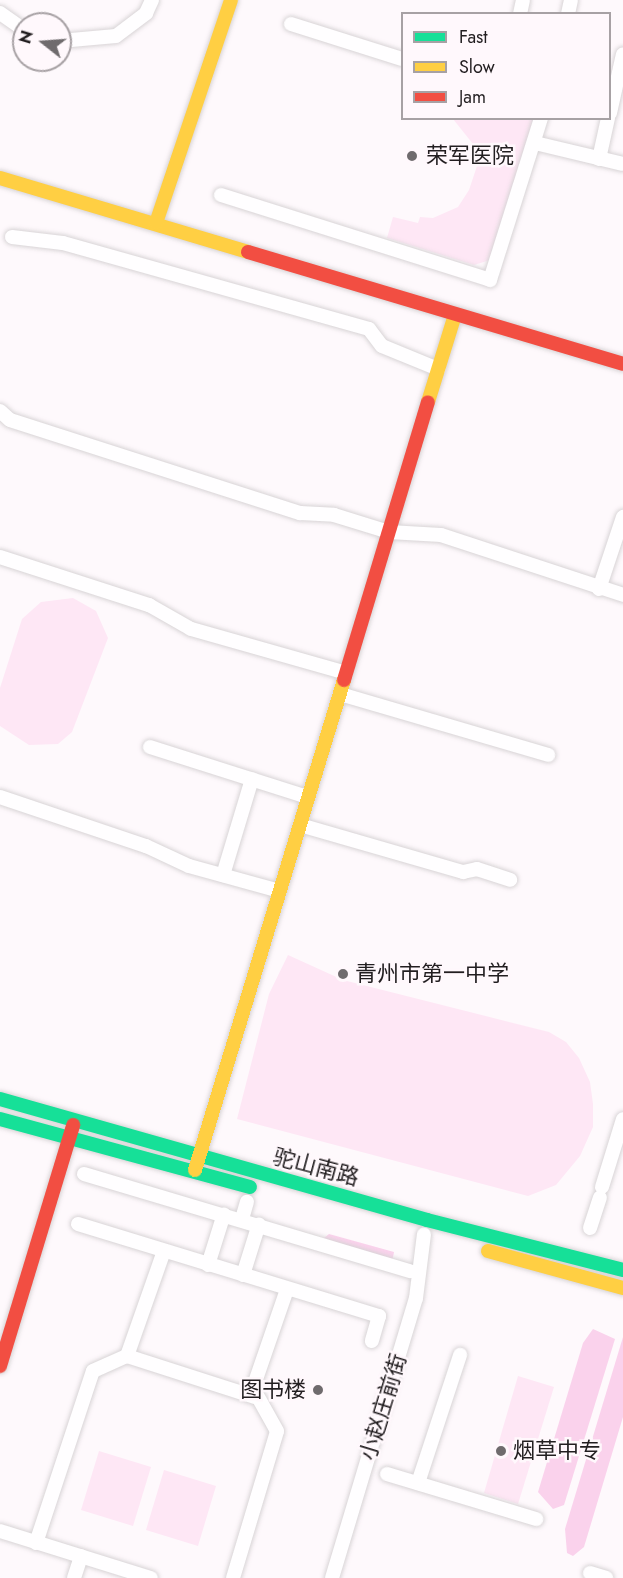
<!DOCTYPE html>
<html>
<head>
<meta charset="utf-8">
<style>
	body { margin:0 }
	#map { position:relative; width:623px; height:1578px; overflow:hidden; background:#fef9fc; font-family:Jost,"Noto Sans SC",sans-serif }
	div>[style] { position:absolute }
	[style*='--x'] { left:calc(var(--x)*1px); top:calc(var(--y)*1px); width:calc(var(--w)*1px); rotate:calc(var(--a)*1deg) }
	.green>* { inset:0; background:#fee7f5 }
	.forest>* { inset:0; background:#fad2ec }
	.roads { filter:drop-shadow(0 0 2px #d8d4d6) drop-shadow(0 0 2px #d8d4d6) }
	.street>* { height:14px; margin:-7px; padding:0 7px; transform-origin:7px; border-radius:7px; background:#fffeff }
	.fast>* { height:14px; margin:-7px; padding:0 7px; transform-origin:7px; border-radius:7px; background:#16e098 }
	.slow>* { height:14px; margin:-7px; padding:0 7px; transform-origin:7px; border-radius:7px; background:#ffcf43 }
	.jam>* { height:14px; margin:-7px; padding:0 7px; transform-origin:7px; border-radius:7px; background:#f24e42 }
	.dots>* { width:16px; height:16px; translate:-50% -50%; box-sizing:border-box; border:3px solid #fff8fc; border-radius:50% }
	span { translate:-50% -50%; white-space:nowrap; text-align:center; line-height:1.15; -webkit-text-stroke:5px #fff8fc; paint-order:stroke }
	.poi-label { font-size:22px; color:#221e20 }
	.left { translate:0 -50%; text-align:left }
	.right { translate:-100% -50%; text-align:right }
	.street-label { font-size:22px; color:#221e20 }
	.legend { position:absolute; left:401px; top:12px; width:210px; height:108px; box-sizing:border-box; background:#fff8fc; border:2px solid #a7a1a4; margin:0; padding:8px 10px; list-style:none; font-size:18px; color:#221e20 }
	.legend li { display:flex; align-items:center; gap:12px; height:30px }
	.legend b { width:30px; border:2px solid #a7a1a4 }
	.north { position:absolute; left:12px; top:12px; width:60px; height:60px; box-sizing:border-box; background:#fff8fc; border:2px solid #a7a1a4; border-radius:50%; rotate:287deg; font-size:16px; font-weight:700; line-height:24px; text-align:center; color:#221e20 }
	.north::after { content:''; display:block; margin:auto; width:21px; height:27px; background:#6f6b6d; clip-path:polygon(50% 0,100% 100%,50% 72%,0 100%) }
</style>
</head>
<body>
<div id="map">
	<div class="green">
		<div style="clip-path:polygon(453px 119px,534px 119px,490px 260px,474px 265px,387px 238px,393px 217px,418px 223px,420px 217px,433px 218px,458px 207px,469px 190px,477px 166px,473px 144px)"></div>
		<div style="clip-path:polygon(73px 598px,96px 611px,108px 638px,72px 732px,58px 744px,29px 745px,0 726px,0 688px,22px 619px,41px 602px)"></div>
		<div style="clip-path:polygon(288px 955px,343px 980px,549px 1032px,566px 1042px,579px 1058px,590px 1082px,593px 1104px,593px 1127px,580px 1156px,556px 1185px,528px 1196px,237px 1119px,269px 994px)"></div>
		<div style="clip-path:polygon(518px 1376px,554px 1387px,518px 1504px,484px 1493px)"></div>
		<div style="clip-path:polygon(99px 1451px,151px 1467px,133px 1526px,81px 1510px)"></div>
		<div style="clip-path:polygon(164px 1470px,216px 1486px,198px 1546px,146px 1530px)"></div>
	</div>
	<div class="forest">
		<div style="clip-path:polygon(329px 1234px,394px 1252px,392px 1262px,324px 1238px)"></div>
		<div style="clip-path:polygon(593px 1329px,615px 1339px,564px 1505px,553px 1509px,538px 1492px,583px 1343px)"></div>
		<div style="clip-path:polygon(623px 1337px,623px 1417px,584px 1547px,573px 1556px,567px 1553px,565px 1529px)"></div>
	</div>
	<div class="roads">
		<div class="street">
			<div style="--x:0;--y:13;--w:29;--a:35"></div>
			<div style="--x:520;--y:14;--w:14;--a:-78"></div>
			<div style="--x:568;--y:14;--w:14;--a:-78"></div>
			<div style="--x:291;--y:24;--w:116;--a:17.5"></div>
			<div style="--x:60;--y:41;--w:56;--a:-5.1"></div>
			<div style="--x:116;--y:36;--w:38;--a:-37"></div>
			<div style="--x:146;--y:13;--w:14;--a:-65"></div>
			<div style="--x:610;--y:113;--w:60;--a:-77.6"></div>
			<div style="--x:535;--y:143;--w:90;--a:13.4"></div>
			<div style="--x:599;--y:159;--w:42;--a:-77.6"></div>
			<div style="--x:221;--y:195;--w:282;--a:17.5"></div>
			<div style="--x:490;--y:280;--w:170;--a:-72.5"></div>
			<div style="--x:12;--y:237;--w:51;--a:6.7"></div>
			<div style="--x:63;--y:243;--w:318;--a:15.7"></div>
			<div style="--x:369;--y:329;--w:21;--a:53"></div>
			<div style="--x:382;--y:346;--w:61;--a:22.3"></div>
			<div style="--x:0;--y:411;--w:13;--a:42"></div>
			<div style="--x:10;--y:420;--w:305;--a:17.8"></div>
			<div style="--x:300;--y:513;--w:34;--a:3"></div>
			<div style="--x:334;--y:515;--w:58;--a:17.2"></div>
			<div style="--x:389;--y:532;--w:52;--a:3.3"></div>
			<div style="--x:441;--y:535;--w:192;--a:18.2"></div>
			<div style="--x:0;--y:557;--w:157;--a:17.9"></div>
			<div style="--x:149;--y:605;--w:48;--a:29.7"></div>
			<div style="--x:191;--y:629;--w:161;--a:15.8"></div>
			<div style="--x:599;--y:589;--w:76;--a:-71.6"></div>
			<div style="--x:340;--y:694;--w:217;--a:16.3"></div>
			<div style="--x:150;--y:747;--w:166;--a:17.6"></div>
			<div style="--x:0;--y:797;--w:154;--a:18.6"></div>
			<div style="--x:146;--y:846;--w:47;--a:24.9"></div>
			<div style="--x:189;--y:866;--w:94;--a:15.4"></div>
			<div style="--x:300;--y:825;--w:170;--a:16.1"></div>
			<div style="--x:463;--y:872;--w:14;--a:-12"></div>
			<div style="--x:477;--y:869;--w:35;--a:18"></div>
			<div style="--x:223;--y:875;--w:100;--a:-73.2"></div>
			<div style="--x:84;--y:1174;--w:340;--a:16.6"></div>
			<div style="--x:602;--y:1187;--w:71;--a:-72.8"></div>
			<div style="--x:242;--y:1219;--w:18;--a:-74"></div>
			<div style="--x:78;--y:1224;--w:315;--a:17"></div>
			<div style="--x:379;--y:1316;--w:26;--a:106"></div>
			<div style="--x:590;--y:1228;--w:32;--a:-72"></div>
			<div style="--x:208;--y:1265;--w:53;--a:-72.6"></div>
			<div style="--x:243;--y:1275;--w:53;--a:-72.6"></div>
			<div style="--x:127;--y:1356;--w:134;--a:17.8"></div>
			<div style="--x:387;--y:1474;--w:156;--a:16.8"></div>
			<div style="--x:418;--y:1483;--w:135;--a:-71.8"></div>
			<div style="--x:0;--y:1531;--w:158;--a:17.3"></div>
			<div style="--x:36;--y:1543;--w:181;--a:-71.7"></div>
			<div style="--x:93;--y:1371;--w:37;--a:-24"></div>
			<div style="--x:127;--y:1356;--w:111;--a:-70.6"></div>
			<div style="--x:590;--y:1573;--w:17;--a:17"></div>
			<div style="--x:74;--y:1578;--w:23;--a:-72"></div>
			<div style="--x:233;--y:1578;--w:153;--a:-73.3"></div>
			<div style="--x:277;--y:1431;--w:49;--a:-119.2"></div>
			<div style="--x:253;--y:1388;--w:105;--a:-71"></div>
			<div style="--x:332;--y:1578;--w:292;--a:-73.3"></div>
			<div style="--x:416;--y:1298;--w:64;--a:-82.9"></div>
		</div>
		<div class="fast">
			<div style="--x:0;--y:1099;--w:444;--a:15.8"></div>
			<div style="--x:427;--y:1220;--w:202;--a:14.3"></div>
			<div style="--x:0;--y:1119;--w:259;--a:15.2"></div>
		</div>
		<div class="slow">
			<div style="--x:0;--y:178;--w:259;--a:16.6"></div>
			<div style="--x:156;--y:223;--w:235;--a:-71.4"></div>
			<div style="--x:428;--y:402;--w:91;--a:-72.8"></div>
			<div style="--x:195;--y:1170;--w:512;--a:-73.09"></div>
			<div style="--x:488;--y:1251;--w:140;--a:15.3"></div>
		</div>
		<div class="jam">
			<div style="--x:248;--y:252;--w:391;--a:16.6"></div>
			<div style="--x:344;--y:680;--w:290;--a:-73.2"></div>
			<div style="--x:0;--y:1366;--w:252;--a:-73.1"></div>
		</div>
	</div>
	<div class="dots">
		<div style="left:412px;top:156px;background:#6f6b6d"></div>
		<div style="left:343px;top:974px;background:#6f6b6d"></div>
		<div style="left:318px;top:1390px;background:#6f6b6d"></div>
		<div style="left:501px;top:1451px;background:#6f6b6d"></div>
	</div>
	<div class="poi-label">
		<span class="left" style="left:426px;top:156px">荣军医院</span>
		<span class="left" style="left:355px;top:974px">青州市第一中学</span>
		<span class="right" style="left:306px;top:1390px">图书楼</span>
		<span class="left" style="left:513px;top:1451px">烟草中专</span>
	</div>
	<div class="street-label">
		<span style="left:316px;top:1167px;rotate:15deg">驼山南路</span>
		<span style="left:383px;top:1407px;rotate:-73deg">小赵庄前街</span>
	</div>
	<ul class="legend">
	<li><b style="height:8px;background:#16e098"></b>Fast</li>
	<li><b style="height:8px;background:#ffcf43"></b>Slow</li>
	<li><b style="height:8px;background:#f24e42"></b>Jam</li>
	</ul>
	<div class="north">N</div>
</div>
</body>
</html>
